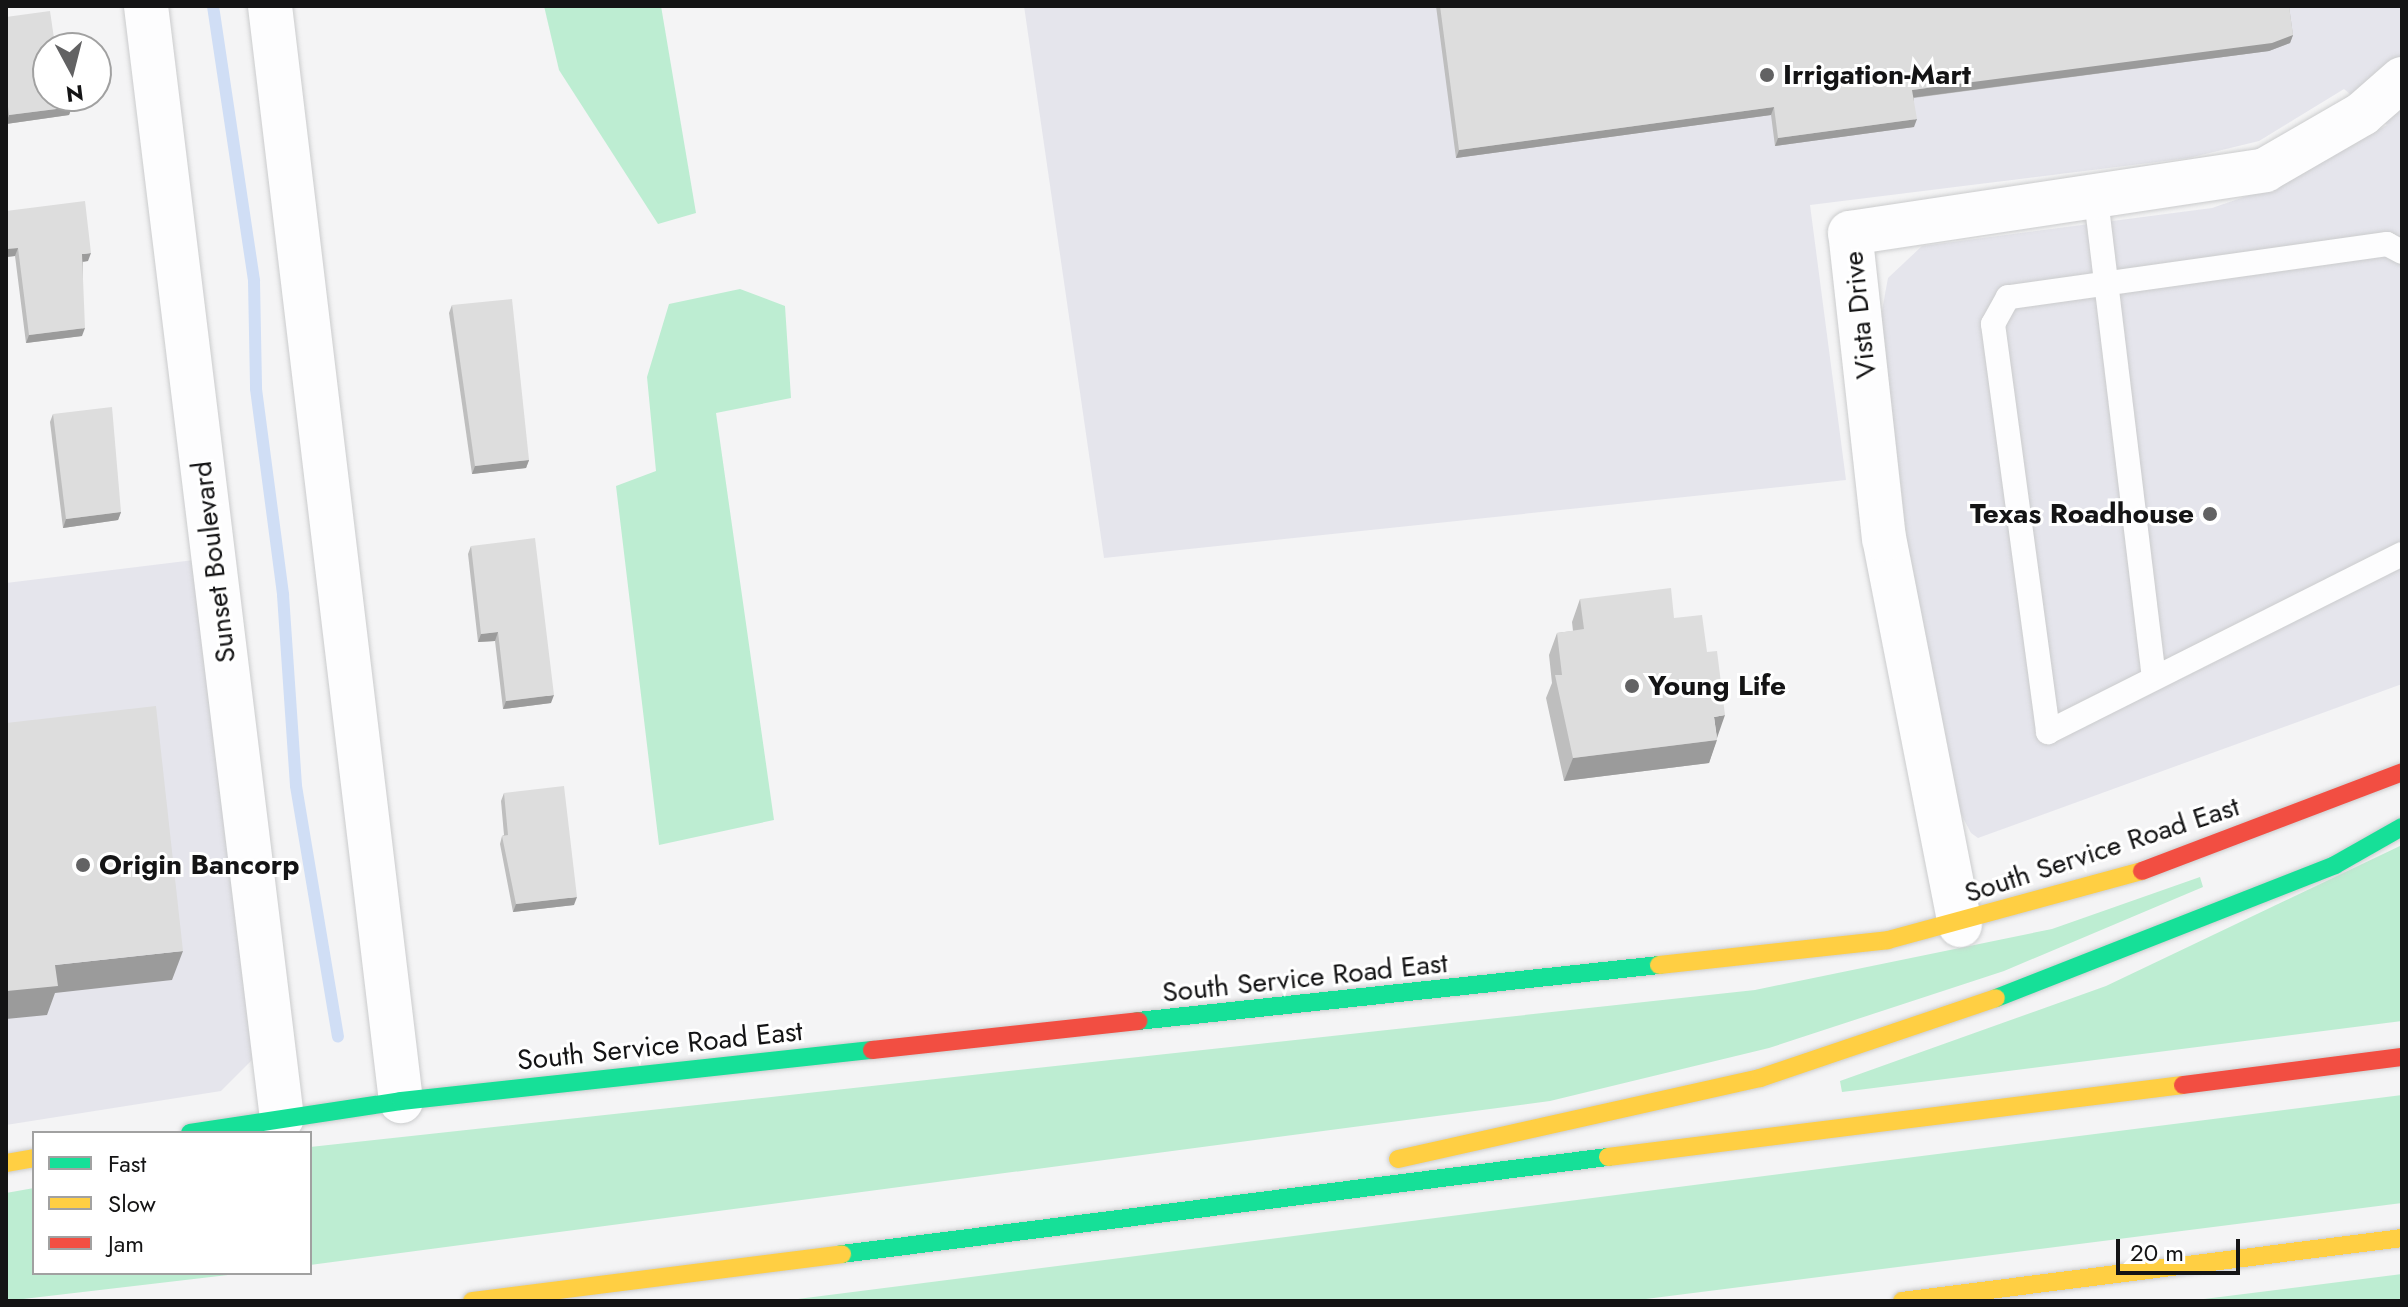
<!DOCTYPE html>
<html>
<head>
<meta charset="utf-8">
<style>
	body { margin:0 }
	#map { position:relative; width:2408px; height:1307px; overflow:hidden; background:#f4f4f5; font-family:Jost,sans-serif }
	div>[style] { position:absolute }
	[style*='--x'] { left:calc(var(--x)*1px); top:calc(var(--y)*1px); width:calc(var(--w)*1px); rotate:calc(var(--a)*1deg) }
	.built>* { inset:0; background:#e5e5ec }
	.green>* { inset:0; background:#bdedd2 }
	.stream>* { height:12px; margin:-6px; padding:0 6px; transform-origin:6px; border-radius:6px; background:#d0def5 }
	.roads { filter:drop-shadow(0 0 2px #cbcccd) drop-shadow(0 0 2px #cbcccd) }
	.lane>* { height:24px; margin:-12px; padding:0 12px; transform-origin:12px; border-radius:12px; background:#fdfdfe }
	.street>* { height:44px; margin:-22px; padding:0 22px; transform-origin:22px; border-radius:22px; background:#fdfdfe }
	.fast>* { height:18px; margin:-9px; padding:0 9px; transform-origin:9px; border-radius:9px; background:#16e098 }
	.slow>* { height:18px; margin:-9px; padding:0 9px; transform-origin:9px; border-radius:9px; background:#ffcf43 }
	.jam>* { height:18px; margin:-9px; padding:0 9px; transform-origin:9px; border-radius:9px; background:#f24e42 }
	.wall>* { inset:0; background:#bebebe }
	.shaded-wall>* { inset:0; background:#9b9b9b }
	.building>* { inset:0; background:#ddd }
	.dots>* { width:22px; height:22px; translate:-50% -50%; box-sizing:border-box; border:4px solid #fff; border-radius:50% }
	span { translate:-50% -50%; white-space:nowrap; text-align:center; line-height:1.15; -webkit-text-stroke:6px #fff; paint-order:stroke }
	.poi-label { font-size:28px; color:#141415; font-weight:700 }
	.left { translate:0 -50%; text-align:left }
	.right { translate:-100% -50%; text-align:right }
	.street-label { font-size:28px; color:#141415 }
	.frame { position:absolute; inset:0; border:8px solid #141415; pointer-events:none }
	.legend { position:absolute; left:32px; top:1131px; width:280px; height:144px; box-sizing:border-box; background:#fff; border:2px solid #a1a1a1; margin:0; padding:10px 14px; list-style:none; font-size:24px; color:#141415 }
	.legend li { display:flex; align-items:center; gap:16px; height:40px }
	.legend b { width:40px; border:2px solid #a1a1a1 }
	.north { position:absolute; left:32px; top:32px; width:80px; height:80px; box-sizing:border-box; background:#fff; border:2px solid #a1a1a1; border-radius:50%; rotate:173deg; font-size:22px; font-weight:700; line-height:32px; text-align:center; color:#141415 }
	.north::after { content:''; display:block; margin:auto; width:28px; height:36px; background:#626263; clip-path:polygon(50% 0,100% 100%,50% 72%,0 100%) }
	.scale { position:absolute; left:2116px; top:1239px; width:124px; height:36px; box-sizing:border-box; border:4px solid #141415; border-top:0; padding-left:10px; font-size:24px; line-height:28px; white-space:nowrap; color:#141415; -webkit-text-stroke:6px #fff; paint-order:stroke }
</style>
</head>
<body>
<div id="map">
	<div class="built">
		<div style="clip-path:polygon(1024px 6px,2402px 6px,2402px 684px,1978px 838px,1971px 833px,1959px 810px,1908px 549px,1881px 316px,1888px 278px,1922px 246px,2212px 208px,2288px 182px,2387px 125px,2344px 89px,2259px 141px,2189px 158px,1810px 205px,1846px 480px,1104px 558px)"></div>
		<div style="clip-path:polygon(194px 560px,253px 1059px,221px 1091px,6px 1125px,6px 583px)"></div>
	</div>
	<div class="green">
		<div style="clip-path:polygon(544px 6px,661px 6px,696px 213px,658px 224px,559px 70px)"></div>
		<div style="clip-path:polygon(740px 289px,785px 306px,791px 398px,716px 413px,774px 820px,659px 845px,616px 486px,656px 471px,647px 377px,669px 304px)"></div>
		<div style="clip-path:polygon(2402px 845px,2402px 1021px,1842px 1092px,1840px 1081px,2106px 986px)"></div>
		<div style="clip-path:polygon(2200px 877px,2203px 887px,2004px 971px,1769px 1048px,1550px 1101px,310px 1265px,310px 1147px,1755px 990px,2052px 929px)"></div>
		<div style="clip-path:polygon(2402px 1095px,2402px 1203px,1630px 1301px,782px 1301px)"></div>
		<div style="clip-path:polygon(34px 1188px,34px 1273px,245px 1273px,6px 1301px,6px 1193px)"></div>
		<div style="clip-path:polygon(2402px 1274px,2402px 1301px,2188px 1301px)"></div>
	</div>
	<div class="stream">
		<div style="--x:213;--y:6;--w:278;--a:81.5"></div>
		<div style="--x:254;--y:281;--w:108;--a:88.9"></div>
		<div style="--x:256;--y:389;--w:208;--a:82.5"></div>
		<div style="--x:283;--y:595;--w:191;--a:86.1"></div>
		<div style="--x:296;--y:786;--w:254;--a:80.5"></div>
	</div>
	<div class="roads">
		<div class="lane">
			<div style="--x:2096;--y:199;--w:477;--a:83.1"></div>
			<div style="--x:2402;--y:252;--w:17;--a:-152"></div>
			<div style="--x:2387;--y:244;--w:383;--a:172"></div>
			<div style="--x:2008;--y:297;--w:31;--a:119"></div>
			<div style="--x:1993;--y:324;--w:412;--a:82.3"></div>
			<div style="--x:2048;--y:732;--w:396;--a:-26.7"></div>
		</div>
		<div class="street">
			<div style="--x:146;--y:6;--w:1120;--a:83.03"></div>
			<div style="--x:270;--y:6;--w:1103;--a:83.18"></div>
			<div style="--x:1960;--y:925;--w:393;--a:-101.1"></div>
			<div style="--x:1884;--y:539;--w:308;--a:-96.3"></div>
			<div style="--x:1850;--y:233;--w:420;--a:-8.6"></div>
			<div style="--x:2265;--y:170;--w:112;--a:-30"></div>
			<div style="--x:2362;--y:114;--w:53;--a:-41.2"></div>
		</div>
		<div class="fast">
			<div style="--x:1996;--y:998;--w:364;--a:-21.4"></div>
			<div style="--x:2335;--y:865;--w:77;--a:-29.6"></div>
			<div style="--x:1138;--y:1021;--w:524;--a:-6.13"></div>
			<div style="--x:190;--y:1133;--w:213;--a:-8.6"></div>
			<div style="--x:401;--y:1101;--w:474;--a:-6.2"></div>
			<div style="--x:842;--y:1254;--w:772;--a:-7.22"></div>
		</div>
		<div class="slow">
			<div style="--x:1659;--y:965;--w:230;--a:-6.2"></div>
			<div style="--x:1888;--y:940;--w:263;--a:-15.2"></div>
			<div style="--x:1608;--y:1157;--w:579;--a:-7.14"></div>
			<div style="--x:1398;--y:1159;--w:371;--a:-12.6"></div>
			<div style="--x:1760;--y:1078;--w:249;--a:-18.7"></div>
			<div style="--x:6;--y:1163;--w:28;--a:-10"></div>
			<div style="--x:472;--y:1301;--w:373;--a:-7.2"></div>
			<div style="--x:1902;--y:1301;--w:504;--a:-7.18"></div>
		</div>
		<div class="jam">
			<div style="--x:2142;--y:871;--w:278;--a:-20.8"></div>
			<div style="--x:872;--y:1050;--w:268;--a:-6.2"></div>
			<div style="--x:2183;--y:1085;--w:221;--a:-7.3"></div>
		</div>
	</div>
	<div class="wall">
		<div style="clip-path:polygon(1436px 6px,2289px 6px,2293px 35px,2290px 43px,2269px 51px,1914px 98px,1914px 127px,1775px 146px,1771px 115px,1456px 158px)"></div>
		<div style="clip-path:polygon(6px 17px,55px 45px,72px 107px,69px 115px,6px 124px)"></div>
		<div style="clip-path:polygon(6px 211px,88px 261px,83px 262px,82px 336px,26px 343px,15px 256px,6px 257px)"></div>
		<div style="clip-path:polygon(452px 305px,529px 460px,526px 468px,472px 474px,449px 313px)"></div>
		<div style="clip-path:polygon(53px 414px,121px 512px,118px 520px,63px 528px,50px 422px)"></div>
		<div style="clip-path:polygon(471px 546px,551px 703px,503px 709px,495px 641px,478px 642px,468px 554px)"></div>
		<div style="clip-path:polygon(1580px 599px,1674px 618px,1717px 738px,1709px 763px,1564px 781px,1546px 698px,1552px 683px,1549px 655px,1557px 633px,1573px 631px,1572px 622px)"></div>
		<div style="clip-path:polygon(504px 793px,574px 905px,513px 912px,500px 844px,502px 836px,504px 835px,501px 801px)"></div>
	</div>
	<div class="shaded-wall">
		<div style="clip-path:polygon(2293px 35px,2290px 43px,2269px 51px,1910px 98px,1912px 90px)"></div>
		<div style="clip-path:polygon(72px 107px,69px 115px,6px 124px,9px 115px)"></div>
		<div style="clip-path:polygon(1774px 107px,1771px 115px,1456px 158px,1459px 150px)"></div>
		<div style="clip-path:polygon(1917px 119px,1914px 127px,1775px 146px,1778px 138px)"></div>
		<div style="clip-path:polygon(18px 248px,15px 256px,6px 257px,6px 249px)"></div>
		<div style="clip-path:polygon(91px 253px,88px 261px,80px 262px,82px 254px)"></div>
		<div style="clip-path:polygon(85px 328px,82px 336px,26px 343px,29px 335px)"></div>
		<div style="clip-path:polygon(529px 460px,526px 468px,472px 474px,475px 466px)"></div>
		<div style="clip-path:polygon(121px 512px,118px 520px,63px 528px,66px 519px)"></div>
		<div style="clip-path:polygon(498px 632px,495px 641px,478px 642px,481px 634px)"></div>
		<div style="clip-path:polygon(554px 695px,551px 703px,503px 709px,506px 701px)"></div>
		<div style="clip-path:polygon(1725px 715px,1717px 738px,1714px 717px)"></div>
		<div style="clip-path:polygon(1717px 740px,1709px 763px,1564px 781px,1573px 758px)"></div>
		<div style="clip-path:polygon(577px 897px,574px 905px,513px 912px,516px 904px)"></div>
		<div style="clip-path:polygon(183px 951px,172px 980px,55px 993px,47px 1015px,6px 1019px,7px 991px,55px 965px)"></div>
	</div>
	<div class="building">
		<div style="clip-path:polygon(1440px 6px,2289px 6px,2293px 35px,2272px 43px,1912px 90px,1917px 119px,1778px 138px,1774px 107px,1459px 150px)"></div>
		<div style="clip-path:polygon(50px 11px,55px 45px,64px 44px,65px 48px,48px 48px,48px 96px,71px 96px,72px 107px,9px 115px,6px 90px,6px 17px)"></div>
		<div style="clip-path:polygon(85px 201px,91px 253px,82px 254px,85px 328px,29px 335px,18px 248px,6px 249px,6px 211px)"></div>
		<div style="clip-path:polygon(512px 299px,529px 460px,475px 466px,452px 305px)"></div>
		<div style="clip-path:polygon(112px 407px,121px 512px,66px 519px,53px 414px)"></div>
		<div style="clip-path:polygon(535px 538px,554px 695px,506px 701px,498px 632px,481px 634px,471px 546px)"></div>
		<div style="clip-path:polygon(1671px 588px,1674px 618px,1702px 615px,1707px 652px,1717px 651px,1725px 715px,1714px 717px,1717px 740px,1573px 758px,1555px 675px,1562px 675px,1557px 633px,1584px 629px,1580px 599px)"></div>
		<div style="clip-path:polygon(156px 706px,183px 951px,55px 965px,58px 986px,7px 991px,6px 980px,6px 723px)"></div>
		<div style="clip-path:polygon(564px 786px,577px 897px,516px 904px,502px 836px,508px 835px,504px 793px)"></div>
	</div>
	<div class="dots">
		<div style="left:1767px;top:75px;background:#626263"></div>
		<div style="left:2210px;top:514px;background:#626263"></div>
		<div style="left:1632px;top:686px;background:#626263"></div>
		<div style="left:83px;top:865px;background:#626263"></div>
	</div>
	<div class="poi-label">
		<span class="left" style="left:1783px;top:75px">Irrigation-Mart</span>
		<span class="right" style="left:2194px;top:514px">Texas Roadhouse</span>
		<span class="left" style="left:1648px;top:686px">Young Life</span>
		<span class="left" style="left:99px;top:865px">Origin Bancorp</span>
	</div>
	<div class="street-label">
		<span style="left:1860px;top:315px;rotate:-96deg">Vista Drive</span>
		<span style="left:214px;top:562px;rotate:-97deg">Sunset Boulevard</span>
		<span style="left:2102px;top:850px;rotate:-18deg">South Service Road East</span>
		<span style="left:1305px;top:978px;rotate:-6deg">South Service Road East</span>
		<span style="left:660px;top:1046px;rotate:-6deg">South Service Road East</span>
	</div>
	<div class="frame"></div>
	<ul class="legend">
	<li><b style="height:10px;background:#16e098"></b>Fast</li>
	<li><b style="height:10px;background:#ffcf43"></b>Slow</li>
	<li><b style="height:10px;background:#f24e42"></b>Jam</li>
	</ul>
	<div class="north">N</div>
	<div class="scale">20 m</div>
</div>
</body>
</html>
